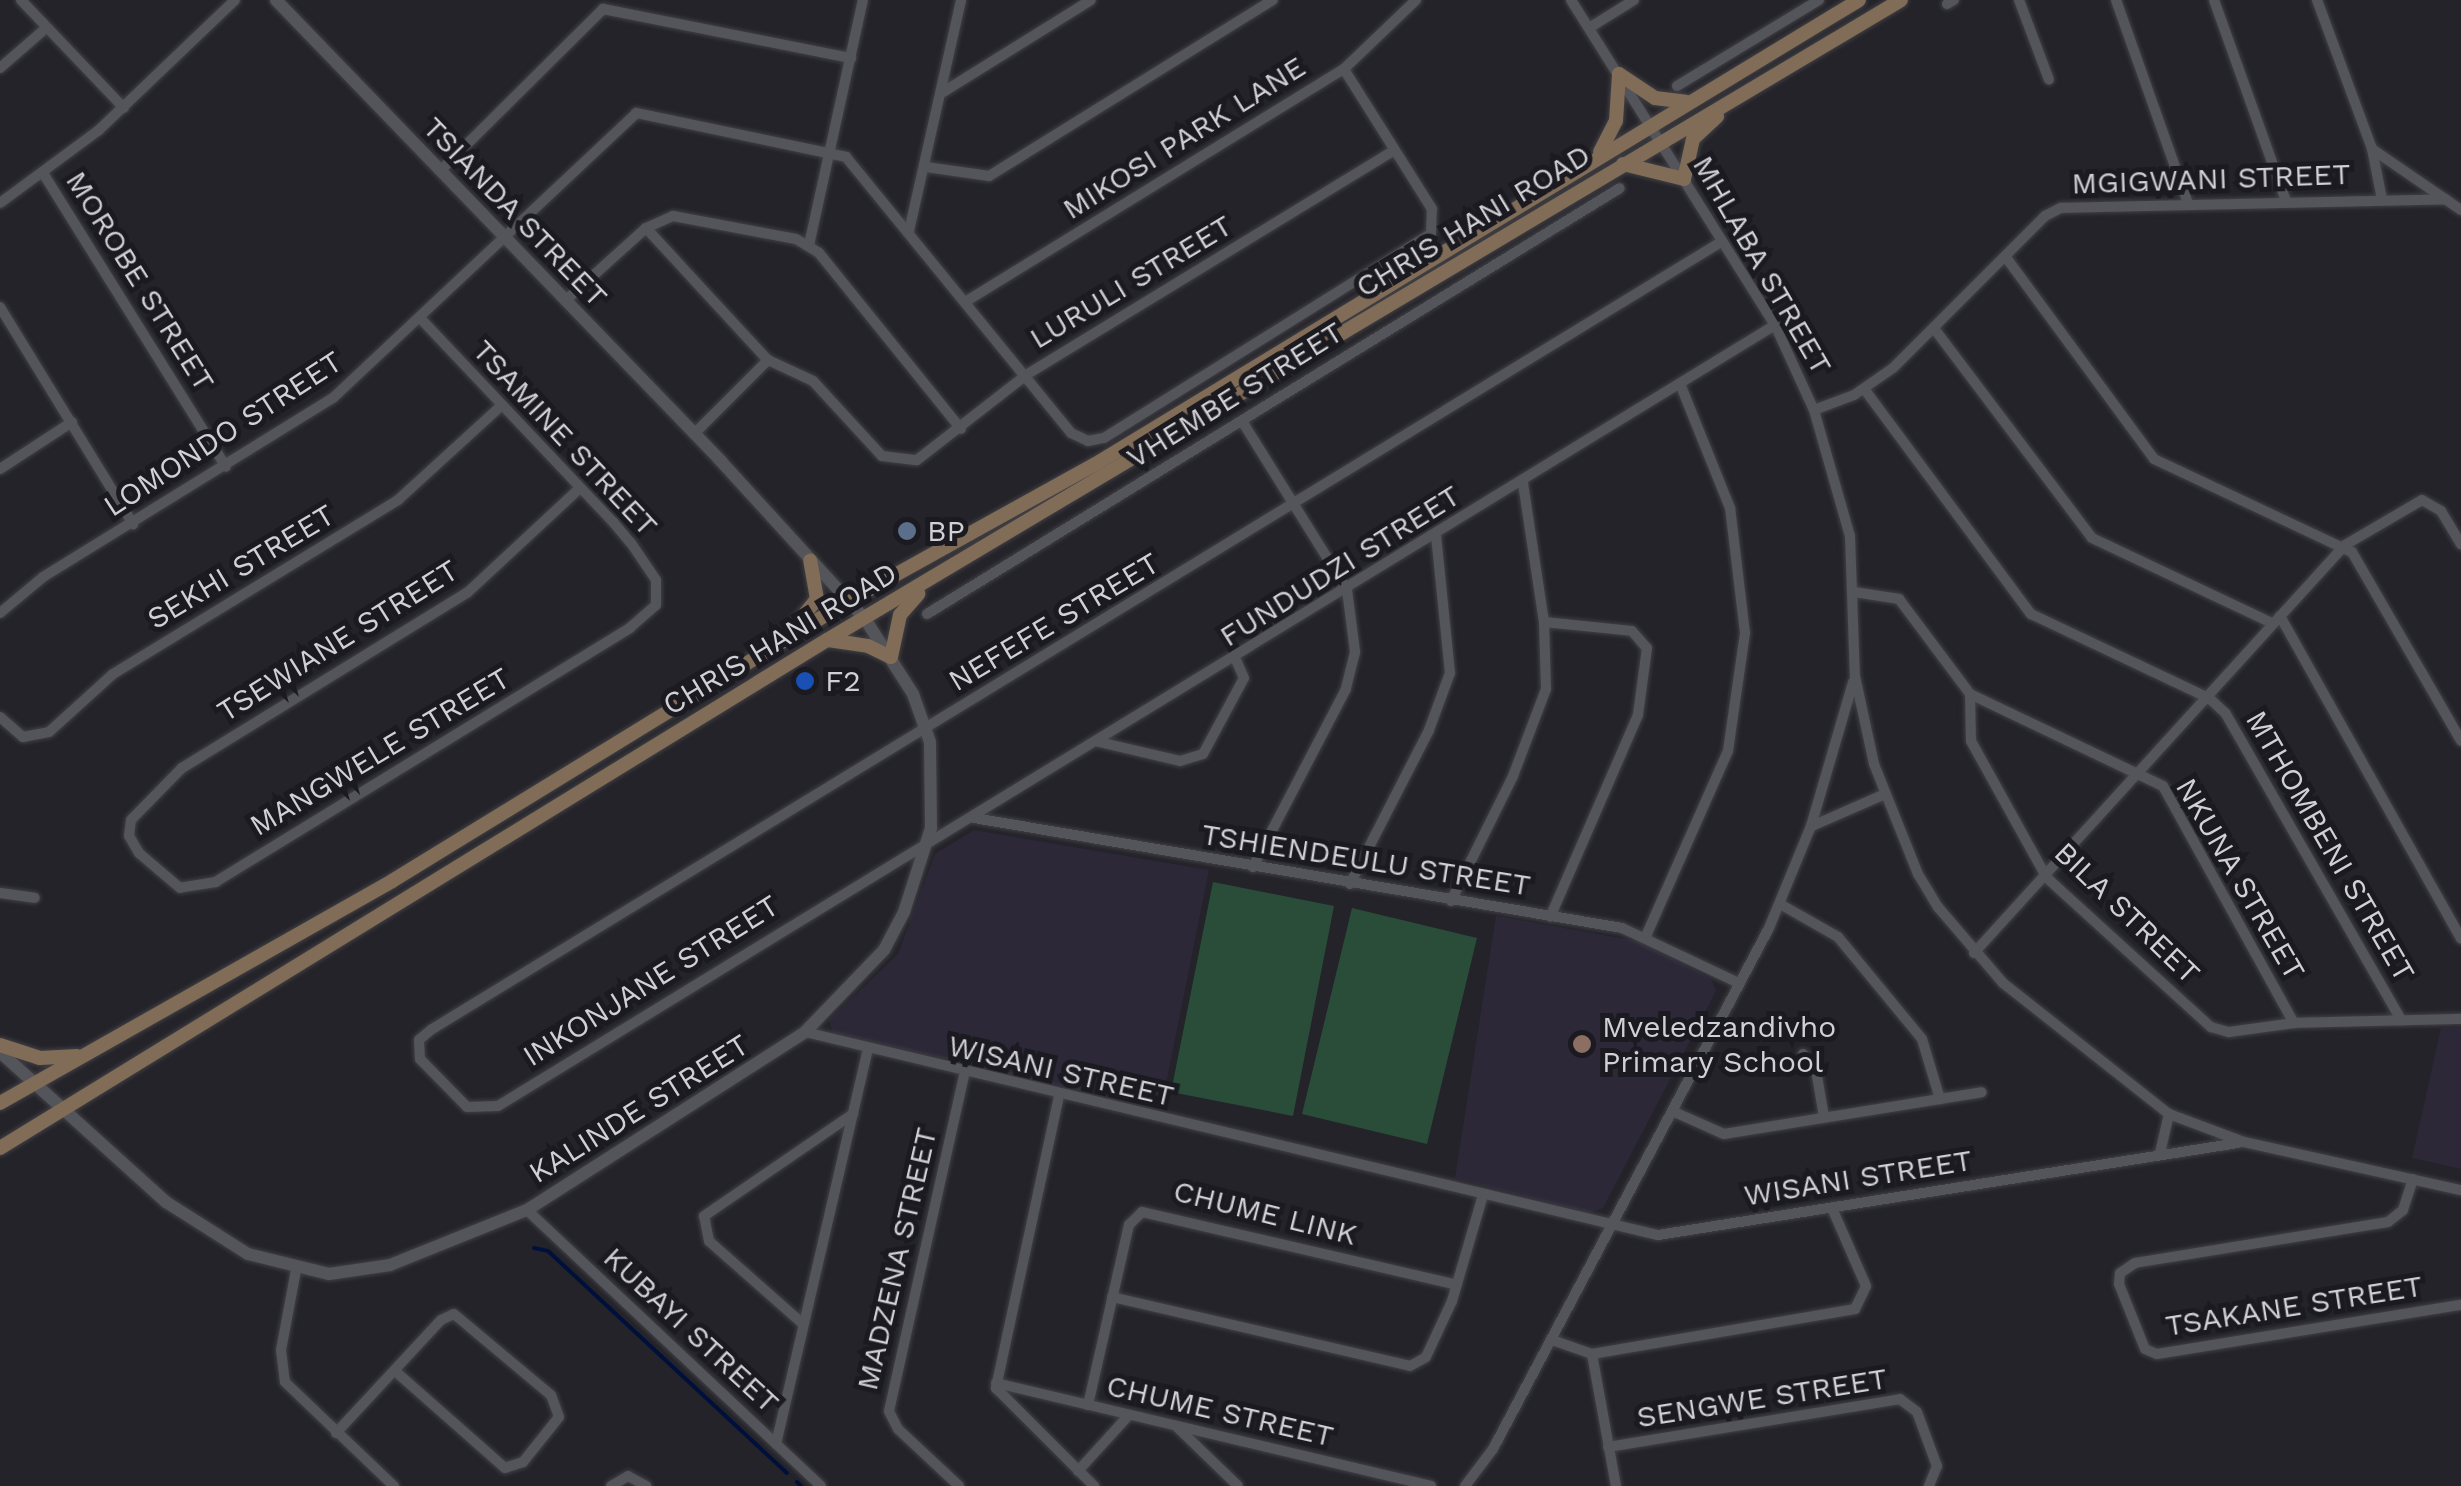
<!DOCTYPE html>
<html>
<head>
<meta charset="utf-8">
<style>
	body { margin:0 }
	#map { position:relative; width:2461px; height:1486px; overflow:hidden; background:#232329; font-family:"Work Sans",sans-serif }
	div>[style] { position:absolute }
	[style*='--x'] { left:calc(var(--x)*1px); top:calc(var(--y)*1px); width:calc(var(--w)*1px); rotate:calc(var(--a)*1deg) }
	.education>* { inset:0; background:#2d2838 }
	.green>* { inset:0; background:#294d38 }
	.stream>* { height:4px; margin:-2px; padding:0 2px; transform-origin:2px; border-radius:2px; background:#00103d }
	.roads { filter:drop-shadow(0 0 2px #404045) drop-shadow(0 0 2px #404045) }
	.minor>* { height:10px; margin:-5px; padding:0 5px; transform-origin:5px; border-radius:5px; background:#54545b }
	.tertiary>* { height:12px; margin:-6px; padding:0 6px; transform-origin:6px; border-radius:6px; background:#54545b }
	.secondary>* { height:14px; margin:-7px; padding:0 7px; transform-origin:7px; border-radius:7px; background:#816c57 }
	.dots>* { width:28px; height:28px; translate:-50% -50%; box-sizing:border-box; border:5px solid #1a1a20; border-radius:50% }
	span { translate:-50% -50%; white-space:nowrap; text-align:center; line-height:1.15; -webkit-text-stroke:10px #1a1a20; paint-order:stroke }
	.street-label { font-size:30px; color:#d1d1d5 }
	.poi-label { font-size:30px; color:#d1d1d5 }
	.left { translate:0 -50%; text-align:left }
</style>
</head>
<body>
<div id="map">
	<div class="education">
		<div style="clip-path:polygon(974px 830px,1209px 870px,1161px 1109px,833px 1033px,829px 1020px,898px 954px,935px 854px)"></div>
		<div style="clip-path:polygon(1496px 916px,1637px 941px,1711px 979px,1716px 991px,1603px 1208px,1589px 1213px,1455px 1178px)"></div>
		<div style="clip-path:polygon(2441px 1028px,2461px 1028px,2461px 1169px,2412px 1158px)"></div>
	</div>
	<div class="green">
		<div style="clip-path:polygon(1213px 882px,1334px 906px,1293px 1116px,1171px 1092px)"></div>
		<div style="clip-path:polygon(1352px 908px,1477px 938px,1427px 1144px,1302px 1114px)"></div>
	</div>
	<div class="stream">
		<div style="--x:534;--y:1248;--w:14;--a:12"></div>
		<div style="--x:548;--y:1251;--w:326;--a:42.9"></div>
		<div style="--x:797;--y:1482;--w:6;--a:45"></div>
	</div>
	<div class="roads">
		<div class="minor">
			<div style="--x:21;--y:0;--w:149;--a:46.4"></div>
			<div style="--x:1571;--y:0;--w:384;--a:57.9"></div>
			<div style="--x:1775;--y:325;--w:94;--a:65.4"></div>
			<div style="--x:1814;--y:410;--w:131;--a:74.1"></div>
			<div style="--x:1850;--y:536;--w:140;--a:88"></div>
			<div style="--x:1855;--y:676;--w:90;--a:77.8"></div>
			<div style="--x:1874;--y:764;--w:118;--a:68.2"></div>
			<div style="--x:1918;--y:874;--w:39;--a:59"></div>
			<div style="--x:1938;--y:907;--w:100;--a:49.5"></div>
			<div style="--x:2003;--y:983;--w:211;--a:38.3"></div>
			<div style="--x:2169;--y:1114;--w:80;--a:20.5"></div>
			<div style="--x:2244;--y:1142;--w:222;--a:12.5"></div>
			<div style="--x:2019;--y:0;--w:85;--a:69.4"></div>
			<div style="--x:2116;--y:0;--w:215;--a:70.5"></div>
			<div style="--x:2214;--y:0;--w:214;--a:70.3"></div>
			<div style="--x:2317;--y:0;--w:159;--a:69.7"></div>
			<div style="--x:2372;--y:149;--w:51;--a:78.7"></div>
			<div style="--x:1947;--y:4;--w:8;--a:-30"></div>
			<div style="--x:1589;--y:28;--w:53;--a:-31.9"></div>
			<div style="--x:0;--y:68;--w:61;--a:-41"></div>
			<div style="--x:1677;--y:86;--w:166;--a:-31.2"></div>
			<div style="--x:943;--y:92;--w:174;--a:-31.9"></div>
			<div style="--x:2372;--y:149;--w:108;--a:34.4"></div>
			<div style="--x:926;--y:167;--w:64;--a:8.1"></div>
			<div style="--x:989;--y:176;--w:334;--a:-31.8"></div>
			<div style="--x:440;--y:171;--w:230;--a:-44.8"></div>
			<div style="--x:603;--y:9;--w:253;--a:11.2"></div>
			<div style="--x:43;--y:173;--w:346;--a:58.1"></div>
			<div style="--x:0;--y:203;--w:123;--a:-36.4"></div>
			<div style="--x:99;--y:130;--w:188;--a:-43.7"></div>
			<div style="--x:646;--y:228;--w:180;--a:47.3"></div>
			<div style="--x:909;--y:231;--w:237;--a:-77.3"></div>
			<div style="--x:1721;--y:242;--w:1510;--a:148.59"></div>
			<div style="--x:432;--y:1029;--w:17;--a:140"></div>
			<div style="--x:419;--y:1040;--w:19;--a:87"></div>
			<div style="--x:420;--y:1059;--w:67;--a:45.6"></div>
			<div style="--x:467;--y:1107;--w:31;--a:-2"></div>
			<div style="--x:498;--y:1106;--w:1497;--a:-31.45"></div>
			<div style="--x:809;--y:245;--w:251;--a:-77.6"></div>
			<div style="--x:2005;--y:256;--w:252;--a:53.7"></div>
			<div style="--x:2154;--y:459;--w:219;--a:25.2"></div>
			<div style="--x:2352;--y:552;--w:218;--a:60"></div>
			<div style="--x:565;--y:301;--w:109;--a:-42"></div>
			<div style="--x:646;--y:228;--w:30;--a:-24"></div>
			<div style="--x:673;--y:216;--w:125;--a:10.6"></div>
			<div style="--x:796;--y:239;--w:27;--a:31"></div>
			<div style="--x:819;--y:253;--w:226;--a:51.1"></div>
			<div style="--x:965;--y:302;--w:445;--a:-31.6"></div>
			<div style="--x:1344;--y:69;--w:100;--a:-43.8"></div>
			<div style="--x:0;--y:307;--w:255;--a:58.5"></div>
			<div style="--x:421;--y:319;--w:281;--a:46.6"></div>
			<div style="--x:614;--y:523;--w:26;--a:50"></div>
			<div style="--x:631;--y:543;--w:45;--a:56"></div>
			<div style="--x:656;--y:580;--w:25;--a:90"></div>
			<div style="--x:656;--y:605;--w:35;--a:139"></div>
			<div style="--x:630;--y:628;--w:486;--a:148.5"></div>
			<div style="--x:216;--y:882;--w:36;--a:171"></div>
			<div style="--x:180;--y:888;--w:54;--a:-139.5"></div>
			<div style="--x:139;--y:853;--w:20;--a:-120"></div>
			<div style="--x:129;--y:836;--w:16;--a:-83"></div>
			<div style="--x:131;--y:820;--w:73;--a:-45.6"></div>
			<div style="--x:182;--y:768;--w:334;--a:-31.6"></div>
			<div style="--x:467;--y:593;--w:154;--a:-42.9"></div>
			<div style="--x:1936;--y:331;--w:259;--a:53"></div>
			<div style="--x:2092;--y:538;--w:199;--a:25.3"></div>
			<div style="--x:1865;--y:390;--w:279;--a:53.5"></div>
			<div style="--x:2031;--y:614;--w:197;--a:25.3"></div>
			<div style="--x:2209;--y:698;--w:23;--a:43"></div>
			<div style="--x:2226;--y:714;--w:353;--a:60.2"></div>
			<div style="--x:1814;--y:410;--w:43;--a:-20.6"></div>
			<div style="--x:1854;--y:395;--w:47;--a:-34.7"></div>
			<div style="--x:1893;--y:368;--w:215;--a:-45"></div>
			<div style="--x:2045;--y:216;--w:18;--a:-27"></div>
			<div style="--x:2061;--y:208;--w:385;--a:-1.3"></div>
			<div style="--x:1242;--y:421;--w:199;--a:58.1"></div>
			<div style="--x:1347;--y:590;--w:63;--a:82.6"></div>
			<div style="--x:1355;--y:652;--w:38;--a:104"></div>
			<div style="--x:1346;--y:689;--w:201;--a:117.6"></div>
			<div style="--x:694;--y:434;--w:105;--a:-45"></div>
			<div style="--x:768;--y:360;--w:50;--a:25"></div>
			<div style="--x:813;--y:381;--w:102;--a:47.4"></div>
			<div style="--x:882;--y:456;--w:35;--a:7"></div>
			<div style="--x:917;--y:460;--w:138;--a:-37.9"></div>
			<div style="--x:1026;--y:375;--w:431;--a:-31.4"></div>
			<div style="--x:0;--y:469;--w:86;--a:-33.1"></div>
			<div style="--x:1854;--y:592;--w:46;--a:8.8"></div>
			<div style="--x:1899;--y:599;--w:119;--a:53.2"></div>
			<div style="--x:1970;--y:694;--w:47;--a:88.8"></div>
			<div style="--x:1971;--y:741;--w:157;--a:61"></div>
			<div style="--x:2047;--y:878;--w:222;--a:42.3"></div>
			<div style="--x:2211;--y:1027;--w:19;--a:16"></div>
			<div style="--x:2229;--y:1032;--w:66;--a:-7.9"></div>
			<div style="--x:2294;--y:1023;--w:167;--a:-1.4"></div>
			<div style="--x:0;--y:613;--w:56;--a:-39.9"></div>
			<div style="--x:43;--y:577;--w:341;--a:-31.7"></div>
			<div style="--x:333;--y:398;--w:416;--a:-43.2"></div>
			<div style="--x:636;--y:113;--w:215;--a:11.8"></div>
			<div style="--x:846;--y:157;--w:356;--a:50.8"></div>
			<div style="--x:1071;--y:433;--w:19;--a:25"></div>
			<div style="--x:1088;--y:441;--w:16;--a:-11"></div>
			<div style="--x:1104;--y:438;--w:385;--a:-32"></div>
			<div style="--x:1431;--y:234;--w:25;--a:-88"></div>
			<div style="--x:1432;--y:209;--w:165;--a:-122.2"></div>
			<div style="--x:927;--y:614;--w:813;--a:-31.58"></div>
			<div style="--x:2280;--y:616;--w:370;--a:60.7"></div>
			<div style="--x:1544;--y:622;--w:88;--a:5.8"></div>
			<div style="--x:1632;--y:631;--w:23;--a:49"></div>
			<div style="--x:1647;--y:648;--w:68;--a:97.7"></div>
			<div style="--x:1638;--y:715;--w:220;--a:113.5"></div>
			<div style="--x:1970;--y:694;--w:214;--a:25.5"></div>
			<div style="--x:2163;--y:786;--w:271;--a:61.1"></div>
			<div style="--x:0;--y:717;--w:30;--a:41"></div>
			<div style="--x:23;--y:737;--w:26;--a:-11"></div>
			<div style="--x:49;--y:732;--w:86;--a:-42.2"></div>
			<div style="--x:113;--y:674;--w:334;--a:-31.4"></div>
			<div style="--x:398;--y:500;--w:141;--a:-42.4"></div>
			<div style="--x:1099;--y:742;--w:83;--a:13.2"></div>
			<div style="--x:1180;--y:761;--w:24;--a:-17"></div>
			<div style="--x:1203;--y:754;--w:86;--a:-61.7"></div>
			<div style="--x:1244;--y:678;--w:20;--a:-114"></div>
			<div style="--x:974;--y:818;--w:657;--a:9.63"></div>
			<div style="--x:1622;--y:928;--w:129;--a:25.2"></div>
			<div style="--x:1812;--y:826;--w:77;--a:-23.6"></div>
			<div style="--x:1350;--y:884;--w:173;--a:-62.8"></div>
			<div style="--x:1429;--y:730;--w:61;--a:-69.8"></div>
			<div style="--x:1450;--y:673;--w:138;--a:-95.8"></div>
			<div style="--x:0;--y:893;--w:35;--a:8"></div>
			<div style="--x:1451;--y:901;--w:140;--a:-63.6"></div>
			<div style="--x:1513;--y:776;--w:93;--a:-69.2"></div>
			<div style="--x:1546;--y:689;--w:67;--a:-91.7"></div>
			<div style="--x:1544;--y:622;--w:141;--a:-98.6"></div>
			<div style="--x:1780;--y:904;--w:67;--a:29.6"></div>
			<div style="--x:1838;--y:937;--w:132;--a:50.5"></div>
			<div style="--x:1922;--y:1039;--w:63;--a:73.3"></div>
			<div style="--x:1646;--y:936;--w:202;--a:-66.1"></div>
			<div style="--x:1728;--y:751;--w:119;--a:-81.8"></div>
			<div style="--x:1745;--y:633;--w:126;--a:-96.8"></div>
			<div style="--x:1730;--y:508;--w:131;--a:-111.9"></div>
			<div style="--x:1974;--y:953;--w:551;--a:-47.72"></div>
			<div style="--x:2345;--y:545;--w:89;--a:-30.3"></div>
			<div style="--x:2422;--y:500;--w:22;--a:30"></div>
			<div style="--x:2441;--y:511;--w:39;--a:59"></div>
			<div style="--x:805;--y:1032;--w:877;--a:13.39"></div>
			<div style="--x:1658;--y:1235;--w:587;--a:-9.01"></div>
			<div style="--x:1803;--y:1054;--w:21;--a:51"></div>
			<div style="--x:1816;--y:1070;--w:48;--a:80.3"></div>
			<div style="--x:1059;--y:1096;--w:299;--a:102.2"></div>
			<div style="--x:996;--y:1388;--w:139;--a:45"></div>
			<div style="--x:1672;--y:1111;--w:57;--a:23.9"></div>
			<div style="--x:1724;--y:1134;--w:261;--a:-9.2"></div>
			<div style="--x:2160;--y:1153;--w:40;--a:-77"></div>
			<div style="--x:2413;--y:1179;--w:33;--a:108"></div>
			<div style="--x:2403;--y:1210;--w:19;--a:141"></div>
			<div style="--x:2388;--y:1222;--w:256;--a:170.8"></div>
			<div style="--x:2135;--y:1263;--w:18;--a:146"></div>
			<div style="--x:2120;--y:1273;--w:11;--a:95"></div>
			<div style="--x:2119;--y:1284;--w:70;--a:68.2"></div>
			<div style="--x:2145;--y:1349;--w:13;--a:23"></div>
			<div style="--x:2157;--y:1354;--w:308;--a:-9.2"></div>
			<div style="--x:527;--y:1210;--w:403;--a:43.2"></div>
			<div style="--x:296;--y:1270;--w:81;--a:100.6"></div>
			<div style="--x:281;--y:1350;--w:32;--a:83"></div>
			<div style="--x:285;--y:1382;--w:151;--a:43.7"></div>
			<div style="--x:1112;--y:1297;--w:306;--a:13"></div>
			<div style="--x:1410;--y:1366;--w:18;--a:-29"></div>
			<div style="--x:1426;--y:1357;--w:62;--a:-65.1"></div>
			<div style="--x:1452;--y:1301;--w:110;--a:-73.7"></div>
			<div style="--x:803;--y:1324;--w:125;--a:-138.6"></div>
			<div style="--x:709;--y:1241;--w:25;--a:-101"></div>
			<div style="--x:704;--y:1216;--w:181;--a:-34.4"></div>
			<div style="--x:1552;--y:1340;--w:42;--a:19.3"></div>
			<div style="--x:1592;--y:1354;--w:267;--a:-9.7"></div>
			<div style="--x:1855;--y:1309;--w:25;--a:-64"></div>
			<div style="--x:1866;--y:1286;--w:85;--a:-113.6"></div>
			<div style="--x:1592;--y:1354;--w:134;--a:79.7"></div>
			<div style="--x:996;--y:1383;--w:447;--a:13.3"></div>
			<div style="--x:1088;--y:1405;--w:185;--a:-77.2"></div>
			<div style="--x:1129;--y:1225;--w:18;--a:-45"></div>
			<div style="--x:1142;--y:1212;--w:323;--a:13"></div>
			<div style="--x:1178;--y:1428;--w:83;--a:44"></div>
			<div style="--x:336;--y:1433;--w:154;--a:-47.1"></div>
			<div style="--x:441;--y:1320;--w:14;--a:-25"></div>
			<div style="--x:454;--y:1314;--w:126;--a:39.9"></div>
			<div style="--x:551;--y:1395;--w:23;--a:70"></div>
			<div style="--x:559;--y:1417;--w:58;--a:128.7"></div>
			<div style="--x:523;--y:1462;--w:19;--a:162"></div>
			<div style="--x:505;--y:1468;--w:147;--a:-138.6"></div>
			<div style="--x:776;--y:1444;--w:402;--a:-76.9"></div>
			<div style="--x:1608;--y:1447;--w:296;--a:-9.3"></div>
			<div style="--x:1900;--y:1399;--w:21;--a:37"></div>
			<div style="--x:1917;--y:1412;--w:58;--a:69.7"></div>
			<div style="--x:1937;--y:1466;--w:22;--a:112"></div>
			<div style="--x:1078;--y:1471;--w:76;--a:-47.7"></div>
			<div style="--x:611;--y:1486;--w:20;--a:-30"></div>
			<div style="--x:628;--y:1476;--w:21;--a:29"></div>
			<div style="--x:959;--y:1486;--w:83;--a:-136.9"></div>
			<div style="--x:898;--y:1429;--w:20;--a:-117"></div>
			<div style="--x:889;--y:1411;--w:344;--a:-77.4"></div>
			<div style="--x:1465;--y:1486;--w:46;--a:-52.9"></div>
			<div style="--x:1493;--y:1449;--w:590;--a:-62.09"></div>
			<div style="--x:1769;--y:928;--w:110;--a:-67.6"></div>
			<div style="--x:1811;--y:826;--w:150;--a:-73.7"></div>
		</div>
		<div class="tertiary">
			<div style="--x:276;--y:0;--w:642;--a:46.01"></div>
			<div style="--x:0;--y:1052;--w:224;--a:42.1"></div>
			<div style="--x:166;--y:1202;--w:97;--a:32.4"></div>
			<div style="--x:248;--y:1254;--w:83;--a:13.9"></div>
			<div style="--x:329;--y:1274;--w:62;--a:-8.4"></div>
			<div style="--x:390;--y:1265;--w:148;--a:-21.9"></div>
			<div style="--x:527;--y:1210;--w:330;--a:-32.6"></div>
			<div style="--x:805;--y:1032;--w:114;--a:-46.1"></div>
			<div style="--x:884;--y:950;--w:43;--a:-62.2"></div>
			<div style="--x:904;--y:912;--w:88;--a:-72.2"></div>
			<div style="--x:931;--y:828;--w:86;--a:-90.7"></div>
			<div style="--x:930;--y:742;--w:51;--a:-109.5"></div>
			<div style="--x:913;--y:694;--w:89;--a:-122.6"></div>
			<div style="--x:865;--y:619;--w:218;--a:-132.4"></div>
		</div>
		<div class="secondary">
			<div style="--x:1619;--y:74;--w:43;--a:33.7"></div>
			<div style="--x:1655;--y:98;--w:31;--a:7"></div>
			<div style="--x:1600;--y:152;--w:35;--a:-63"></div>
			<div style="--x:1616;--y:121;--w:47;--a:-86.3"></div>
			<div style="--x:1623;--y:164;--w:63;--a:13.8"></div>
			<div style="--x:1684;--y:179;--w:41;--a:-77.3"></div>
			<div style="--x:1693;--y:139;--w:33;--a:-43"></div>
			<div style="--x:795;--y:626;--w:35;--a:-51"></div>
			<div style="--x:817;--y:599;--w:39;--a:-100"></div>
			<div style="--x:828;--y:640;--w:40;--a:8.5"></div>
			<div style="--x:868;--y:646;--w:25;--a:26"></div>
			<div style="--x:891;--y:657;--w:43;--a:-77.9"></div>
			<div style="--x:900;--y:615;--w:28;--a:-49"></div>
			<div style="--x:0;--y:1045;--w:42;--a:18"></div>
			<div style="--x:40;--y:1058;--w:37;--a:-3"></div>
			<div style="--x:0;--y:1103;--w:450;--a:-29.5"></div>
			<div style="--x:392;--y:881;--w:537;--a:-31.53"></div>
			<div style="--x:850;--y:600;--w:279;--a:-29"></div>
			<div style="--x:1094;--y:465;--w:895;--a:-31.29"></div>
			<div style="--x:0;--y:1148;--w:971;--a:-31.56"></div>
			<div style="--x:827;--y:640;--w:1250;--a:-30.79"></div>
		</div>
	</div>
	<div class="dots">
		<div style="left:907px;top:531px;background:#5c6f8a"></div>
		<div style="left:805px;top:681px;background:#1a4fb4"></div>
		<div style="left:1582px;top:1044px;background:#8d6e63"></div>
	</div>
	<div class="street-label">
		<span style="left:1184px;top:138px;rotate:-32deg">MIKOSI PARK LANE</span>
		<span style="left:2211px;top:179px;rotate:-2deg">MGIGWANI STREET</span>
		<span style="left:515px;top:212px;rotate:46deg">TSIANDA STREET</span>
		<span style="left:1473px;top:221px;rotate:-31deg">CHRIS HANI ROAD</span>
		<span style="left:1762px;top:265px;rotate:60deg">MHLABA STREET</span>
		<span style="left:140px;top:281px;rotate:58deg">MOROBE STREET</span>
		<span style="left:1131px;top:282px;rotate:-31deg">LURULI STREET</span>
		<span style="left:1235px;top:395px;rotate:-32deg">VHEMBE STREET</span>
		<span style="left:223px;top:434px;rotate:-33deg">LOMONDO STREET</span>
		<span style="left:565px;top:438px;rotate:47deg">TSAMINE STREET</span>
		<span style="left:1340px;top:566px;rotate:-32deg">FUNDUDZI STREET</span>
		<span style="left:241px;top:567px;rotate:-31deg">SEKHI STREET</span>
		<span style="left:1054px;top:622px;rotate:-31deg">NEFEFE STREET</span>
		<span style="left:780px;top:639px;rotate:-31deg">CHRIS HANI ROAD</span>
		<span style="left:338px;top:641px;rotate:-32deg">TSEWIANE STREET</span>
		<span style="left:380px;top:752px;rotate:-31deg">MANGWELE STREET</span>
		<span style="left:2330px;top:846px;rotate:60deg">MTHOMBENI STREET</span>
		<span style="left:1366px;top:860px;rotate:9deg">TSHIENDEULU STREET</span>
		<span style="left:2240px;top:879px;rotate:60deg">NKUNA STREET</span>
		<span style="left:2127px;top:913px;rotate:44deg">BILA STREET</span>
		<span style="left:651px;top:981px;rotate:-32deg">INKONJANE STREET</span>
		<span style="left:1061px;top:1071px;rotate:13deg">WISANI STREET</span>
		<span style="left:639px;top:1109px;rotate:-32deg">KALINDE STREET</span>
		<span style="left:1858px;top:1178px;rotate:-9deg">WISANI STREET</span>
		<span style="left:1265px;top:1213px;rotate:14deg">CHUME LINK</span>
		<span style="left:897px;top:1259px;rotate:-77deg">MADZENA STREET</span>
		<span style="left:2294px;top:1306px;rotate:-9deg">TSAKANE STREET</span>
		<span style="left:691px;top:1330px;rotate:43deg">KUBAYI STREET</span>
		<span style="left:1762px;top:1398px;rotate:-9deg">SENGWE STREET</span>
		<span style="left:1220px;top:1411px;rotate:13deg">CHUME STREET</span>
	</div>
	<div class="poi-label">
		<span class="left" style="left:927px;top:531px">BP</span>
		<span class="left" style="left:825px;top:681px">F2</span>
		<span class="left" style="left:1602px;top:1044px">Mveledzandivho<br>Primary School</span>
	</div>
</div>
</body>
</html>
